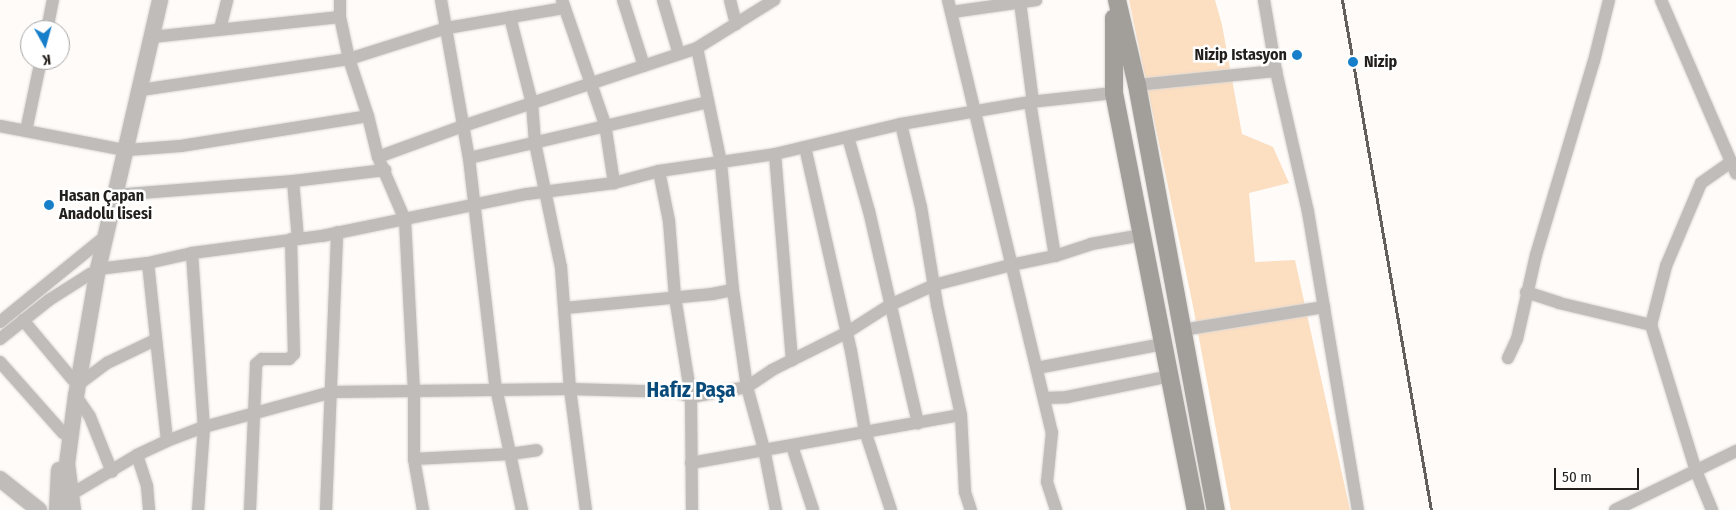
<!DOCTYPE html>
<html>
<head>
<meta charset="utf-8">
<style>
	body { margin:0 }
	#map { position:relative; width:1736px; height:510px; overflow:hidden; background:#fefbf8; font-family:"Fira Sans Condensed",sans-serif }
	div>[style] { position:absolute }
	[style*='--x'] { left:calc(var(--x)*1px); top:calc(var(--y)*1px); width:calc(var(--w)*1px); rotate:calc(var(--a)*1deg) }
	.green>* { inset:0; background:#fcdec1 }
	.roads { filter:drop-shadow(0 0 1px #dbd8d5) drop-shadow(0 0 1px #dbd8d5) }
	.minor>* { height:12px; margin:-6px; padding:0 6px; transform-origin:6px; border-radius:6px; background:#c0bcb9 }
	.tertiary>* { height:16px; margin:-8px; padding:0 8px; transform-origin:8px; border-radius:8px; background:#c0bcb9 }
	.secondary>* { height:18px; margin:-9px; padding:0 9px; transform-origin:9px; border-radius:9px; background:#a29e99 }
	.rail>* { height:3px; margin:-1.5px; padding:0 1.5px; transform-origin:1.5px; border-radius:1.5px; background:#625f5d }
	.dots>* { width:14px; height:14px; translate:-50% -50%; box-sizing:border-box; border:2px solid #fff; border-radius:50% }
	span { translate:-50% -50%; white-space:nowrap; text-align:center; line-height:1.15; -webkit-text-stroke:5px #fff; paint-order:stroke }
	.poi-label { font-size:16px; color:#221f1d; font-weight:700 }
	.right { translate:-100% -50%; text-align:right }
	.left { translate:0 -50%; text-align:left }
	.district-label { font-size:21px; color:#084b7a; font-weight:700 }
	.north { position:absolute; left:20px; top:20px; width:50px; height:50px; box-sizing:border-box; background:#fff; border:1px solid #a7a5a5; border-radius:50%; rotate:173deg; font-size:14px; font-weight:700; line-height:20px; text-align:center; color:#221f1d }
	.north::after { content:''; display:block; margin:auto; width:18px; height:22px; background:#177fca; clip-path:polygon(50% 0,100% 100%,50% 72%,0 100%) }
	.scale { position:absolute; left:1554px; top:468px; width:85px; height:22px; box-sizing:border-box; border:2px solid #221f1d; border-top:0; padding-left:6px; font-size:15px; line-height:18px; white-space:nowrap; color:#221f1d; -webkit-text-stroke:4px #fff; paint-order:stroke }
</style>
</head>
<body>
<div id="map">
	<div class="green">
		<div style="clip-path:polygon(1129px 0,1215px 0,1222px 25px,1242px 134px,1273px 147px,1289px 183px,1249px 193px,1255px 262px,1295px 260px,1350px 510px,1231px 510px,1193px 306px)"></div>
	</div>
	<div class="roads">
		<div class="minor">
			<div style="--x:340;--y:0;--w:17;--a:90"></div>
			<div style="--x:340;--y:17;--w:43;--a:77.9"></div>
			<div style="--x:349;--y:59;--w:60;--a:71.6"></div>
			<div style="--x:368;--y:116;--w:42;--a:76.3"></div>
			<div style="--x:378;--y:157;--w:69;--a:66.8"></div>
			<div style="--x:405;--y:220;--w:169;--a:87"></div>
			<div style="--x:414;--y:389;--w:70;--a:90"></div>
			<div style="--x:414;--y:459;--w:52;--a:80"></div>
			<div style="--x:441;--y:0;--w:160;--a:80"></div>
			<div style="--x:469;--y:158;--w:226;--a:83.4"></div>
			<div style="--x:495;--y:383;--w:130;--a:78"></div>
			<div style="--x:562;--y:0;--w:131;--a:70.9"></div>
			<div style="--x:605;--y:124;--w:60;--a:81.3"></div>
			<div style="--x:623;--y:0;--w:69;--a:72.3"></div>
			<div style="--x:663;--y:0;--w:56;--a:73.5"></div>
			<div style="--x:730;--y:0;--w:25;--a:76"></div>
			<div style="--x:948;--y:0;--w:444;--a:76.5"></div>
			<div style="--x:1052;--y:432;--w:50;--a:95.7"></div>
			<div style="--x:1047;--y:482;--w:29;--a:72"></div>
			<div style="--x:1264;--y:0;--w:72;--a:80.4"></div>
			<div style="--x:1276;--y:71;--w:145;--a:77.2"></div>
			<div style="--x:1308;--y:212;--w:302;--a:80.5"></div>
			<div style="--x:1661;--y:0;--w:189;--a:66.6"></div>
			<div style="--x:1020;--y:2;--w:101;--a:82.6"></div>
			<div style="--x:952;--y:12;--w:85;--a:-8.1"></div>
			<div style="--x:510;--y:17;--w:89;--a:75.7"></div>
			<div style="--x:532;--y:103;--w:40;--a:85.7"></div>
			<div style="--x:535;--y:143;--w:127;--a:78.2"></div>
			<div style="--x:561;--y:267;--w:122;--a:85.8"></div>
			<div style="--x:570;--y:389;--w:122;--a:82.5"></div>
			<div style="--x:220;--y:29;--w:30;--a:-76"></div>
			<div style="--x:47;--y:30;--w:31;--a:-79"></div>
			<div style="--x:152;--y:37;--w:189;--a:-6.1"></div>
			<div style="--x:697;--y:48;--w:117;--a:78.2"></div>
			<div style="--x:721;--y:163;--w:128;--a:84.6"></div>
			<div style="--x:733;--y:290;--w:98;--a:81.8"></div>
			<div style="--x:747;--y:387;--w:64;--a:74.7"></div>
			<div style="--x:764;--y:449;--w:62;--a:78.9"></div>
			<div style="--x:1137;--y:85;--w:140;--a:-5.8"></div>
			<div style="--x:141;--y:90;--w:210;--a:-8.5"></div>
			<div style="--x:349;--y:59;--w:103;--a:-17.6"></div>
			<div style="--x:447;--y:28;--w:119;--a:-9.7"></div>
			<div style="--x:1030;--y:102;--w:156;--a:80.8"></div>
			<div style="--x:901;--y:124;--w:85;--a:76.5"></div>
			<div style="--x:921;--y:207;--w:99;--a:80.7"></div>
			<div style="--x:937;--y:305;--w:113;--a:77.7"></div>
			<div style="--x:961;--y:415;--w:77;--a:87"></div>
			<div style="--x:965;--y:492;--w:19;--a:72"></div>
			<div style="--x:0;--y:126;--w:122;--a:10.9"></div>
			<div style="--x:26;--y:131;--w:73;--a:-78.1"></div>
			<div style="--x:848;--y:137;--w:77;--a:74.2"></div>
			<div style="--x:869;--y:211;--w:218;--a:77"></div>
			<div style="--x:805;--y:147;--w:209;--a:77.3"></div>
			<div style="--x:851;--y:351;--w:81;--a:80.1"></div>
			<div style="--x:865;--y:431;--w:83;--a:71.8"></div>
			<div style="--x:127;--y:150;--w:54;--a:-4.2"></div>
			<div style="--x:181;--y:146;--w:189;--a:-9.1"></div>
			<div style="--x:775;--y:154;--w:207;--a:85.3"></div>
			<div style="--x:378;--y:157;--w:90;--a:-20"></div>
			<div style="--x:463;--y:126;--w:247;--a:-18.4"></div>
			<div style="--x:697;--y:48;--w:91;--a:-31.9"></div>
			<div style="--x:469;--y:158;--w:245;--a:-13.2"></div>
			<div style="--x:659;--y:171;--w:51;--a:78.7"></div>
			<div style="--x:669;--y:221;--w:76;--a:85.5"></div>
			<div style="--x:675;--y:297;--w:101;--a:80.9"></div>
			<div style="--x:691;--y:397;--w:113;--a:89.5"></div>
			<div style="--x:293;--y:181;--w:58;--a:85.1"></div>
			<div style="--x:115;--y:195;--w:179;--a:-4.5"></div>
			<div style="--x:293;--y:181;--w:93;--a:-6.8"></div>
			<div style="--x:192;--y:253;--w:174;--a:86.1"></div>
			<div style="--x:204;--y:427;--w:83;--a:94.1"></div>
			<div style="--x:148;--y:263;--w:179;--a:83.9"></div>
			<div style="--x:98;--y:269;--w:50;--a:-6.8"></div>
			<div style="--x:148;--y:263;--w:45;--a:-12.8"></div>
			<div style="--x:192;--y:253;--w:131;--a:-7.5"></div>
			<div style="--x:322;--y:236;--w:209;--a:-11.6"></div>
			<div style="--x:527;--y:194;--w:88;--a:-7.2"></div>
			<div style="--x:614;--y:183;--w:47;--a:-14.9"></div>
			<div style="--x:659;--y:171;--w:117;--a:-8.3"></div>
			<div style="--x:775;--y:154;--w:130;--a:-13.4"></div>
			<div style="--x:901;--y:124;--w:131;--a:-9.7"></div>
			<div style="--x:1030;--y:102;--w:84;--a:-6.1"></div>
			<div style="--x:1526;--y:292;--w:35;--a:18"></div>
			<div style="--x:1559;--y:303;--w:95;--a:13.4"></div>
			<div style="--x:565;--y:308;--w:148;--a:-5.4"></div>
			<div style="--x:712;--y:294;--w:21;--a:-11"></div>
			<div style="--x:23;--y:320;--w:78;--a:50.2"></div>
			<div style="--x:0;--y:322;--w:132;--a:-39.1"></div>
			<div style="--x:1182;--y:330;--w:144;--a:-9.2"></div>
			<div style="--x:0;--y:339;--w:63;--a:-38.5"></div>
			<div style="--x:49;--y:300;--w:49;--a:-32.4"></div>
			<div style="--x:1508;--y:358;--w:21;--a:-65"></div>
			<div style="--x:1517;--y:339;--w:86;--a:-77.3"></div>
			<div style="--x:1536;--y:255;--w:202;--a:-73.4"></div>
			<div style="--x:1594;--y:61;--w:63;--a:-76.2"></div>
			<div style="--x:0;--y:362;--w:95;--a:48.4"></div>
			<div style="--x:1037;--y:368;--w:128;--a:-10.8"></div>
			<div style="--x:79;--y:384;--w:35;--a:-37"></div>
			<div style="--x:107;--y:363;--w:53;--a:-25.6"></div>
			<div style="--x:76;--y:396;--w:25;--a:56"></div>
			<div style="--x:90;--y:417;--w:59;--a:68.2"></div>
			<div style="--x:1044;--y:398;--w:23;--a:-2"></div>
			<div style="--x:1067;--y:397;--w:105;--a:-11.5"></div>
			<div style="--x:792;--y:446;--w:67;--a:71.8"></div>
			<div style="--x:137;--y:455;--w:33;--a:72"></div>
			<div style="--x:147;--y:486;--w:24;--a:85"></div>
			<div style="--x:414;--y:459;--w:96;--a:-3"></div>
			<div style="--x:510;--y:454;--w:27;--a:-8"></div>
			<div style="--x:691;--y:463;--w:274;--a:-10.1"></div>
			<div style="--x:70;--y:495;--w:78;--a:-30.8"></div>
			<div style="--x:137;--y:455;--w:33;--a:-25"></div>
			<div style="--x:167;--y:441;--w:40;--a:-21"></div>
			<div style="--x:204;--y:427;--w:133;--a:-15.3"></div>
			<div style="--x:332;--y:392;--w:238;--a:-0.7"></div>
			<div style="--x:570;--y:389;--w:106;--a:1.6"></div>
			<div style="--x:676;--y:392;--w:16;--a:18"></div>
			<div style="--x:691;--y:397;--w:57;--a:-10.1"></div>
			<div style="--x:747;--y:387;--w:30;--a:-34"></div>
			<div style="--x:772;--y:370;--w:83;--a:-26.6"></div>
			<div style="--x:846;--y:333;--w:52;--a:-32.5"></div>
			<div style="--x:890;--y:305;--w:48;--a:-24.4"></div>
			<div style="--x:934;--y:285;--w:80;--a:-14.6"></div>
			<div style="--x:1011;--y:265;--w:45;--a:-11.6"></div>
			<div style="--x:1055;--y:256;--w:38;--a:-18"></div>
			<div style="--x:1091;--y:244;--w:52;--a:-10"></div>
			<div style="--x:250;--y:510;--w:146;--a:-87.6"></div>
			<div style="--x:256;--y:364;--w:8;--a:-40"></div>
			<div style="--x:262;--y:359;--w:27;--a:0"></div>
			<div style="--x:289;--y:359;--w:7;--a:-45"></div>
			<div style="--x:294;--y:354;--w:115;--a:-91.5"></div>
			<div style="--x:326;--y:510;--w:278;--a:-87.7"></div>
			<div style="--x:1615;--y:510;--w:135;--a:-26"></div>
			<div style="--x:1712;--y:510;--w:42;--a:-112.3"></div>
			<div style="--x:1696;--y:471;--w:153;--a:-107.1"></div>
			<div style="--x:1651;--y:325;--w:61;--a:-75.7"></div>
			<div style="--x:1666;--y:266;--w:90;--a:-67.1"></div>
			<div style="--x:1701;--y:183;--w:37;--a:-35"></div>
		</div>
		<div class="tertiary">
			<div style="--x:0;--y:479;--w:50;--a:38.5"></div>
			<div style="--x:57;--y:510;--w:40;--a:-87.1"></div>
			<div style="--x:73;--y:510;--w:46;--a:-97.4"></div>
			<div style="--x:67;--y:464;--w:69;--a:-82.5"></div>
			<div style="--x:76;--y:396;--w:129;--a:-80.2"></div>
			<div style="--x:98;--y:269;--w:276;--a:-77"></div>
		</div>
		<div class="secondary">
			<div style="--x:1117;--y:0;--w:87;--a:76.8"></div>
			<div style="--x:1137;--y:85;--w:432;--a:79.5"></div>
			<div style="--x:1114;--y:18;--w:75;--a:90"></div>
			<div style="--x:1114;--y:93;--w:425;--a:78.9"></div>
		</div>
	</div>
	<div class="rail">
		<div style="--x:1342;--y:0;--w:518;--a:80.1"></div>
	</div>
	<div class="dots">
		<div style="left:1297px;top:55px;background:#177fca"></div>
		<div style="left:1353px;top:62px;background:#177fca"></div>
		<div style="left:49px;top:205px;background:#177fca"></div>
	</div>
	<div class="poi-label">
		<span class="right" style="left:1287px;top:55px">Nizip Istasyon</span>
		<span class="left" style="left:1364px;top:62px">Nizip</span>
		<span class="left" style="left:59px;top:205px">Hasan Çapan<br>Anadolu lisesi</span>
	</div>
	<div class="district-label">
		<span style="left:691px;top:390px">Hafız Paşa</span>
	</div>
	<div class="north">K</div>
	<div class="scale">50 m</div>
</div>
</body>
</html>
